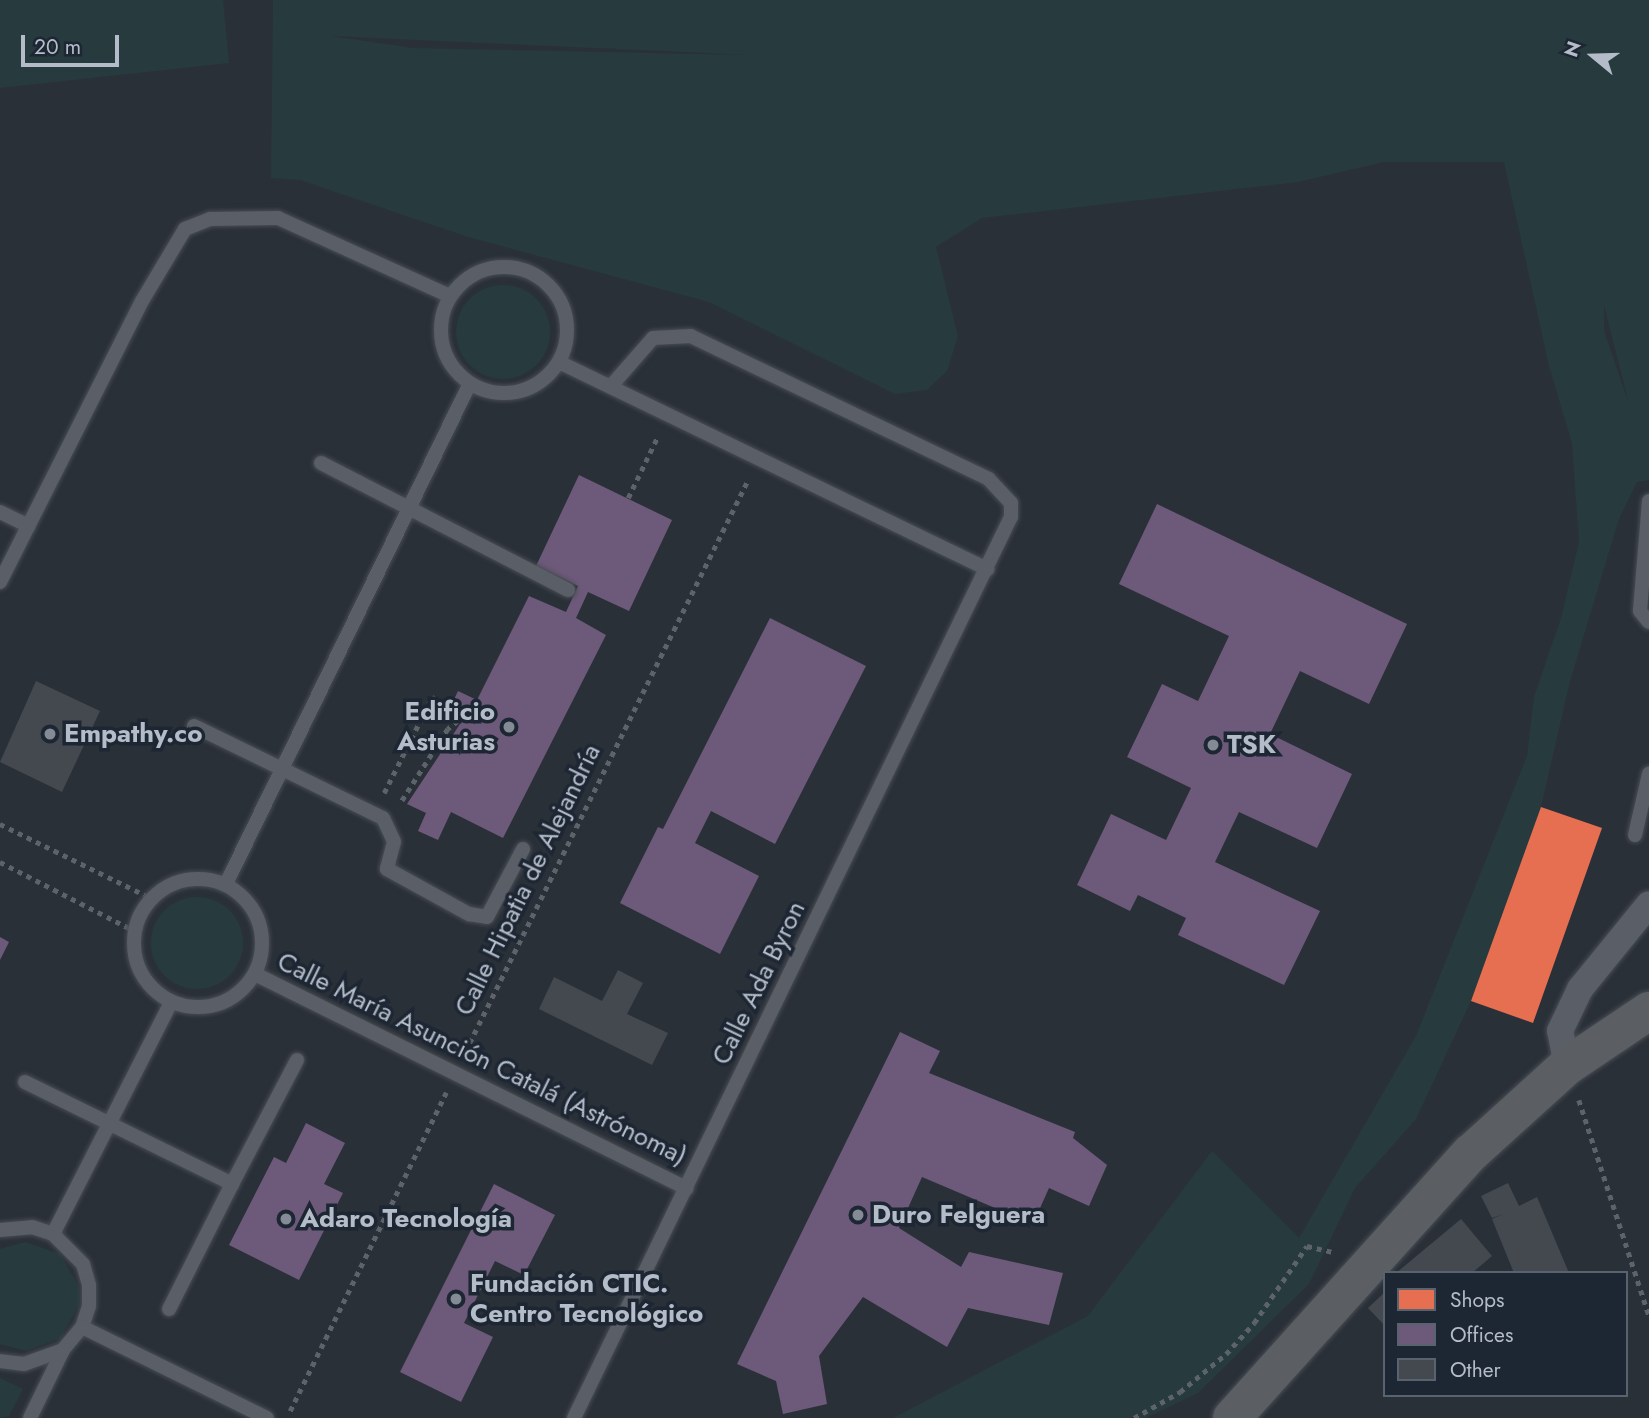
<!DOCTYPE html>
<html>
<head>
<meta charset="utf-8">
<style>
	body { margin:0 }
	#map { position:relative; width:1649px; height:1418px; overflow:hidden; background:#2a3038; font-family:Jost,sans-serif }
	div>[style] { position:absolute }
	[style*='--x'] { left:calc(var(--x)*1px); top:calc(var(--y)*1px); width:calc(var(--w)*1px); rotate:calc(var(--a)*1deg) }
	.green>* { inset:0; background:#273a3e }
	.round { border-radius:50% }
	.shops>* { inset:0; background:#e76f51 }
	.offices>* { inset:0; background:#6d597a }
	.building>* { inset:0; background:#444950 }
	.path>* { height:4.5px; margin-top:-2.25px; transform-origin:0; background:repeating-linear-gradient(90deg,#5d636a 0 5px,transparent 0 10px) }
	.roads { filter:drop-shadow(0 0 2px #484c53) drop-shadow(0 0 2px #484c53) }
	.service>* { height:14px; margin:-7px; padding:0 7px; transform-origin:7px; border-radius:7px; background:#5a5e66 }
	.service>.ring { margin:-7px; padding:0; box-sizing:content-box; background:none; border:14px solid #5a5e66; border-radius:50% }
	.minor>* { height:26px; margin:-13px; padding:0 13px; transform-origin:13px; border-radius:13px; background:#5a5e66 }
	.trunk>* { height:38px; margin:-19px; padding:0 19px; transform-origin:19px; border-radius:19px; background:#5b5f64 }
	.dots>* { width:19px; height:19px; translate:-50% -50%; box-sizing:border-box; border:4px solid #1d2633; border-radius:50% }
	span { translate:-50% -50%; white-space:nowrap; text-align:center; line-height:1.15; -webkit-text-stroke:7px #1d2633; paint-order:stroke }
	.poi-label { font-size:26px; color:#b4bcc9; font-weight:700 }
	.right { translate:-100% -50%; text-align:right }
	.left { translate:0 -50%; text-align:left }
	.street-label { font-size:26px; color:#b4bcc9 }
	.legend { position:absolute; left:1383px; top:1271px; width:245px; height:126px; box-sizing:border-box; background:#1d2633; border:2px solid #59626f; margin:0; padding:9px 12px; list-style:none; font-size:21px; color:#b4bcc9 }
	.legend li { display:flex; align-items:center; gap:14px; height:35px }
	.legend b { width:35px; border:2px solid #59626f }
	.north { position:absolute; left:1558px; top:21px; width:70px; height:70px; -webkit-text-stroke:5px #1d2633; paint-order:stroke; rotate:289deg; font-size:19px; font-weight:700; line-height:28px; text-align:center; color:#b4bcc9 }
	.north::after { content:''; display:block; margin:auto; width:24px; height:32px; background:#b4bcc9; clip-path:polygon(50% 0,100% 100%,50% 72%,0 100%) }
	.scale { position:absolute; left:21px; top:35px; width:98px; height:32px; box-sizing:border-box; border:4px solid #b4bcc9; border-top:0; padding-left:9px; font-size:21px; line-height:24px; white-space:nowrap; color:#b4bcc9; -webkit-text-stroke:5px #1d2633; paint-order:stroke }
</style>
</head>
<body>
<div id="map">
	<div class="green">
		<div style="clip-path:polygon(0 0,223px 0,229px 63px,0 88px)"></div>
		<div style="clip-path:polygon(evenodd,273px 0,1649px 0,1649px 480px,1637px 482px,1619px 519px,1570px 681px,1541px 807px,1471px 1001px,1416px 1119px,1355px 1188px,1309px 1284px,1198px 1393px,1146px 1418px,1134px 1418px,1140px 1413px,1131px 1418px,893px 1418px,1088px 1316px,1212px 1151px,1299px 1238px,1416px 1036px,1527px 756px,1534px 697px,1561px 618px,1579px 542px,1572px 443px,1549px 366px,1504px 162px,1384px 162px,1298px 182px,982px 218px,936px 247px,958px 336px,947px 371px,927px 390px,895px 394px,709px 302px,468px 237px,300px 180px,271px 178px,273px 0,331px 36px,748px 55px,749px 55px,413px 48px,331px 36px,273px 0,1604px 305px,1628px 400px,1628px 401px,1604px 331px,1604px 305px)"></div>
		<div class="round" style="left:456px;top:285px;width:94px;height:94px"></div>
		<div class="round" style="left:151px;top:897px;width:92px;height:92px"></div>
		<div style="clip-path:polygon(25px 1242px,60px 1254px,79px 1286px,79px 1305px,61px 1338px,26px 1351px,0 1344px,0 1249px)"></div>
		<div style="clip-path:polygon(0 1378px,23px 1389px,9px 1416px,0 1418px)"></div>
	</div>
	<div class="shops">
		<div style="clip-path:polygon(1541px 807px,1602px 828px,1533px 1023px,1471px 1001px)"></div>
	</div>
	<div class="offices">
		<div style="clip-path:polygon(579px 475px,672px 520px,629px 611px,588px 592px,576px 618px,606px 635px,503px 838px,451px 812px,438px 840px,418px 831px,426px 813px,407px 804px,466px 715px,450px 708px,458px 691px,477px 700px,529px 596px,566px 612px,578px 586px,536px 566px)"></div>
		<div style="clip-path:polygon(1157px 504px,1407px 624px,1369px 704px,1300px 671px,1270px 734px,1352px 774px,1317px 848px,1239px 812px,1215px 862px,1320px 911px,1284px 985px,1178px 935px,1186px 918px,1138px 895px,1130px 911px,1077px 885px,1111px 814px,1166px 840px,1191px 788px,1127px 757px,1162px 684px,1198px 701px,1229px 636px,1119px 584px)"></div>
		<div style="clip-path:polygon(770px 618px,866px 666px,775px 844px,711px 811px,695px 843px,759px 876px,720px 954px,620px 903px,658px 827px,663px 829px)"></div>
		<div style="clip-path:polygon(0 937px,9px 942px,0 960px)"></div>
		<div style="clip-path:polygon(900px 1032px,940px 1051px,929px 1073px,1075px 1132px,1073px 1138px,1107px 1165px,1089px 1206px,1049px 1188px,1033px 1224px,922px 1177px,899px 1228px,961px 1267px,969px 1252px,1063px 1273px,1049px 1325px,968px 1308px,947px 1347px,863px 1297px,819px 1356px,827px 1404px,783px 1414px,776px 1381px,737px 1364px)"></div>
		<div style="clip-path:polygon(306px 1123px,345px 1143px,324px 1184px,343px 1193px,299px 1280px,229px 1245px,274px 1157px,286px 1163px)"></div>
		<div style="clip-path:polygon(494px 1184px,555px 1215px,524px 1275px,495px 1261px,464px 1323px,493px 1337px,461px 1402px,400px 1372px)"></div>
	</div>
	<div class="building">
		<div style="clip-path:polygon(36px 681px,100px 711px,62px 792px,0 762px)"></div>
		<div style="clip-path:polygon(618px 970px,643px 983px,627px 1014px,668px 1033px,652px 1065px,539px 1009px,554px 977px,602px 1001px)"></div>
		<div style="clip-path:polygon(1508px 1183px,1519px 1206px,1537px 1197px,1569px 1273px,1514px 1273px,1492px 1219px,1503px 1214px,1492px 1218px,1481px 1196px)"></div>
		<div style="clip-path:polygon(1461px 1219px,1492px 1256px,1472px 1273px,1396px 1273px)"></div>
		<div style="clip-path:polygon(1385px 1292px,1385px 1326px,1368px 1308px)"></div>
	</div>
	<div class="path">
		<div style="--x:628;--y:498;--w:69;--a:-64.2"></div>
		<div style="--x:384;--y:793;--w:107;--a:-63.4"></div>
		<div style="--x:432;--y:697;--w:38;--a:28"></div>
		<div style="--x:466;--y:715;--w:23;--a:142"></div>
		<div style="--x:448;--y:729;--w:89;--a:122.6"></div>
		<div style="--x:0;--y:824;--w:168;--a:26.1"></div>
		<div style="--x:0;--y:862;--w:152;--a:27.1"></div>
		<div style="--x:465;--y:1052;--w:638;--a:-63.68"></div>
		<div style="--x:1579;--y:1100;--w:226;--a:72"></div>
		<div style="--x:290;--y:1411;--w:355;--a:-63.9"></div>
		<div style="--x:1134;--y:1418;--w:53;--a:-29.5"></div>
		<div style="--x:1180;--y:1392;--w:60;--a:-39.6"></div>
		<div style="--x:1226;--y:1354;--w:42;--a:-47.9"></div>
		<div style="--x:1254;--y:1323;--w:93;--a:-55.5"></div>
		<div style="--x:1307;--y:1246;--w:27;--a:13"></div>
	</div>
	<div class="roads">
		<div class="service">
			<div class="ring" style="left:441px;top:267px;width:112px;height:112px"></div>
			<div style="--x:559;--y:362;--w:476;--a:25.8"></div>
			<div style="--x:321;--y:463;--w:278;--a:27.2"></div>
			<div style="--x:1649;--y:501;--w:110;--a:94.7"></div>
			<div style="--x:1640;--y:611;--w:14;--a:51"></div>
			<div style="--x:0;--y:512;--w:32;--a:26"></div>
			<div style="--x:0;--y:582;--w:315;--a:-63.2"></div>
			<div style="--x:142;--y:301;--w:84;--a:-59.2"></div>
			<div style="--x:185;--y:229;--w:27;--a:-22"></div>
			<div style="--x:210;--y:219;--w:68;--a:-0.8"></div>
			<div style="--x:278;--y:218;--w:189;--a:24.4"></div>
			<div style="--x:194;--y:726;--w:210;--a:26"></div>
			<div style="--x:383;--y:818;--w:26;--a:65"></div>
			<div style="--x:394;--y:842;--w:28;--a:105"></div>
			<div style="--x:387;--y:869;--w:94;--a:28.8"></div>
			<div style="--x:469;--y:914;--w:18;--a:9"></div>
			<div style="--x:487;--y:917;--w:77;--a:-62.1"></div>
			<div style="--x:1635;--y:835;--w:63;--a:-77.1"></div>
			<div class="ring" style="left:134px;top:879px;width:114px;height:114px"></div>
			<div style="--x:226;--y:884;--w:557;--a:-64.03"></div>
			<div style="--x:255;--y:974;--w:482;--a:26.4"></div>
			<div style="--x:25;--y:1082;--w:231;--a:26.2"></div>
			<div style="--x:232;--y:1184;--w:140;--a:116.7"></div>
			<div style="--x:232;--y:1184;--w:140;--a:-62.3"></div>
			<div style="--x:0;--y:1230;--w:32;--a:-5"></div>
			<div style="--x:32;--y:1227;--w:22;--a:18"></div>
			<div style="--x:53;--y:1234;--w:42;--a:45"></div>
			<div style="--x:83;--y:1264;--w:22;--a:74"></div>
			<div style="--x:89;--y:1285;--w:21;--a:90"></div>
			<div style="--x:89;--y:1306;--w:22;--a:108"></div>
			<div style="--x:82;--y:1327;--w:30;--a:130"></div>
			<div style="--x:63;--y:1350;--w:41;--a:160.3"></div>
			<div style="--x:24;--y:1364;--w:24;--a:-173"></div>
			<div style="--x:53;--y:1234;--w:260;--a:-63"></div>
			<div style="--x:82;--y:1327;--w:206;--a:26.2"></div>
			<div style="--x:30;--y:1418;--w:76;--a:-64.1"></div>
			<div style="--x:574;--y:1418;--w:1001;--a:-64.13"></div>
			<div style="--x:1011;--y:517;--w:14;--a:-90"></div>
			<div style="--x:1011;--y:503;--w:33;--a:-133"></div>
			<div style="--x:989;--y:479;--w:331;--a:-154.4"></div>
			<div style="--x:691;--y:336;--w:38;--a:177"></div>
			<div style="--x:653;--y:338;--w:62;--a:131.1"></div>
		</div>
		<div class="minor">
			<div style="--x:1567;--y:1066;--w:36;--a:-101"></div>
			<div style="--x:1560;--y:1031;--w:47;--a:-64.5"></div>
			<div style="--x:1580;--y:989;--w:109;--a:-50.9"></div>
		</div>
		<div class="trunk">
			<div style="--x:1232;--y:1418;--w:357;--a:-48"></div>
			<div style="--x:1471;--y:1153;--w:130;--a:-42.2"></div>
			<div style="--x:1567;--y:1066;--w:99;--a:-33.9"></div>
		</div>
	</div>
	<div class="dots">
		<div style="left:509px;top:727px;background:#848b96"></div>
		<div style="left:50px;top:734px;background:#848b96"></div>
		<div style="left:1213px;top:745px;background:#848b96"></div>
		<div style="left:858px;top:1215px;background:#848b96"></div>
		<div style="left:286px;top:1219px;background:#848b96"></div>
		<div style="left:456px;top:1299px;background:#848b96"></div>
	</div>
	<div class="poi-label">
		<span class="right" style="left:495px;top:727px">Edificio<br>Asturias</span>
		<span class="left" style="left:64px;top:734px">Empathy.co</span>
		<span class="left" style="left:1227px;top:745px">TSK</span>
		<span class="left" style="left:872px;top:1215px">Duro Felguera</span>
		<span class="left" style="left:300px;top:1219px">Adaro Tecnología</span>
		<span class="left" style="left:470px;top:1299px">Fundación CTIC.<br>Centro Tecnológico</span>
	</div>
	<div class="street-label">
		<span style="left:528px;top:880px;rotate:-64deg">Calle Hipatia de Alejandría</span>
		<span style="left:759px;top:983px;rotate:-64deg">Calle Ada Byron</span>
		<span style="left:482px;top:1059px;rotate:26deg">Calle María Asunción Catalá (Astrónoma)</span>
	</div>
	<ul class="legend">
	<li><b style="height:19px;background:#e76f51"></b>Shops</li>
	<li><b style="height:19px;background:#6d597a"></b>Offices</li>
	<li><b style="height:19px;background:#444950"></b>Other</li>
	</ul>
	<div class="north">N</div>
	<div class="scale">20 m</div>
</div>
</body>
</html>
